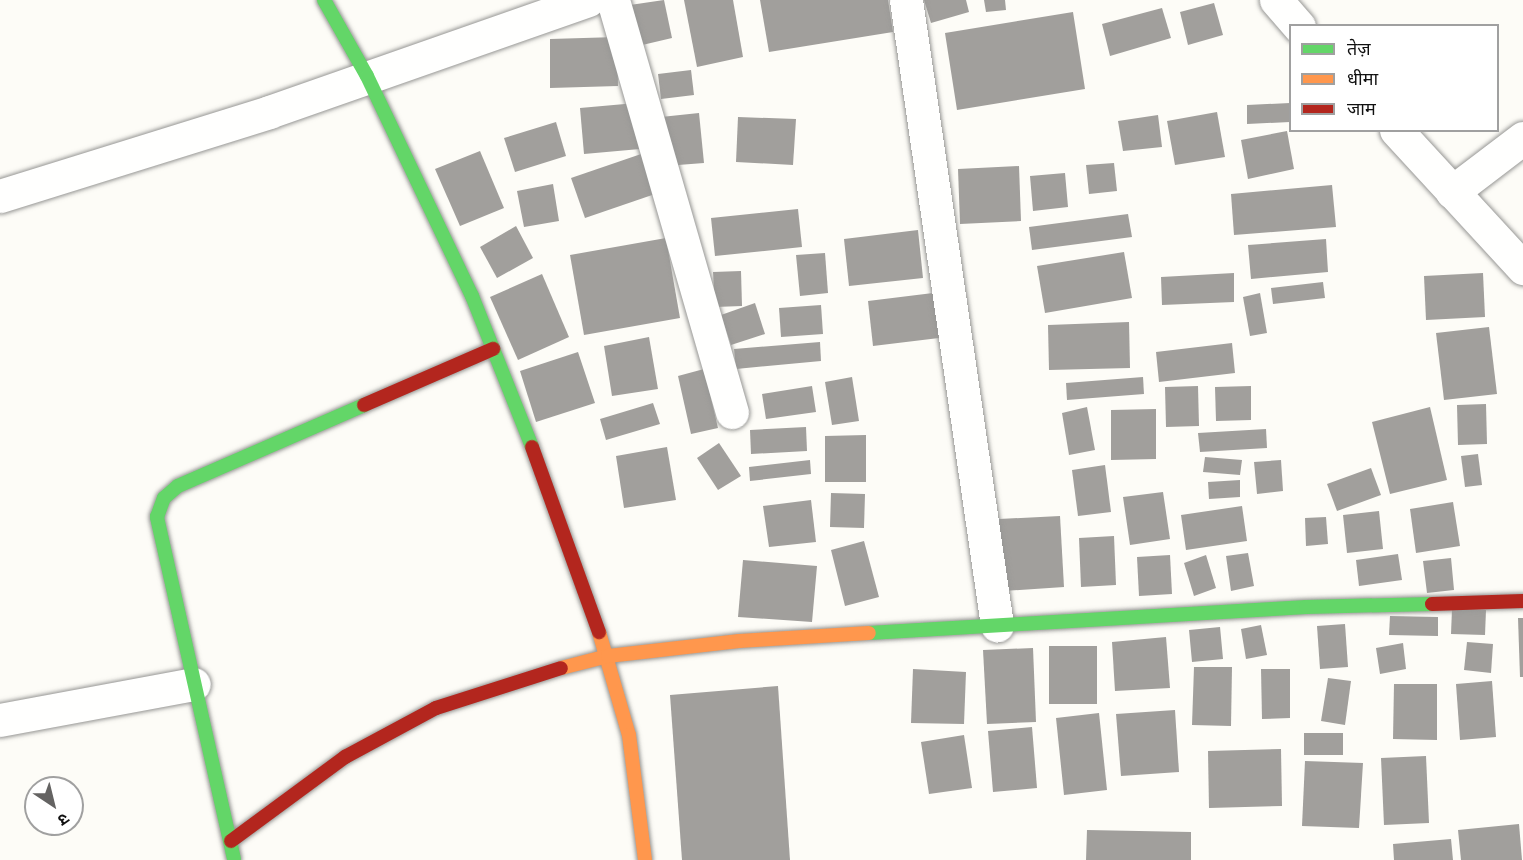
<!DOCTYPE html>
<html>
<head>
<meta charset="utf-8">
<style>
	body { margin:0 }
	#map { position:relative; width:1523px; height:860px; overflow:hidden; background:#fdfcf7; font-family:Spectral,"Noto Sans Devanagari",serif }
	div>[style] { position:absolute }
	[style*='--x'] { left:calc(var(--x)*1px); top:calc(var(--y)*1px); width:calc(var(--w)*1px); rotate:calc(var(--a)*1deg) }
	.building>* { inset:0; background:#a19f9c }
	.roads { filter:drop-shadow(0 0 2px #979795) drop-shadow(0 0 2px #979795) }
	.street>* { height:33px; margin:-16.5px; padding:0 16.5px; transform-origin:16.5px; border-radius:16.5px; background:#fffffe }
	.fast>* { height:14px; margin:-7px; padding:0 7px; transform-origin:7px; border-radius:7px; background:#63d668 }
	.slow>* { height:14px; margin:-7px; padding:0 7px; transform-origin:7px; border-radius:7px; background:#ff974d }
	.jam>* { height:14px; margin:-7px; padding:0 7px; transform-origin:7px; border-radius:7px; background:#b3261e }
	span { translate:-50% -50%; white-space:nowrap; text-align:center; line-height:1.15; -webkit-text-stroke:6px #fff; paint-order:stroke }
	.legend { position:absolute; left:1289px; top:24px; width:210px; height:108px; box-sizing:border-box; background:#fff; border:2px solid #a0a0a0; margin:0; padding:8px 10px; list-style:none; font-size:18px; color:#111 }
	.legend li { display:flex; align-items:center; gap:12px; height:30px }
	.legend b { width:30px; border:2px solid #a0a0a0 }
	.north { position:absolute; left:24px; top:776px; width:60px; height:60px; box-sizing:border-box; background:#fff; border:2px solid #a0a0a0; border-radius:50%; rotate:145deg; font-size:16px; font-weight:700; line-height:24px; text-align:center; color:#111 }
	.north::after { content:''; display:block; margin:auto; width:21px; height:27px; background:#646362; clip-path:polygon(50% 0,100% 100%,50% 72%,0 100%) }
</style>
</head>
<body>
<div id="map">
	<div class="building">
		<div style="clip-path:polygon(664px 0,672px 38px,638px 46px,630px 5px)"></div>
		<div style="clip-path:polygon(684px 0,733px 0,743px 57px,697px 67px)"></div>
		<div style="clip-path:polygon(760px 0,888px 0,893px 32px,769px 52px)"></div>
		<div style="clip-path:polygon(924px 0,966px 0,969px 12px,931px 23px)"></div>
		<div style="clip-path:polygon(984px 0,1005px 0,1006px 10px,986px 12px)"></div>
		<div style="clip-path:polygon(1214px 3px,1223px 35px,1188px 45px,1180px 12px)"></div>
		<div style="clip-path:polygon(1162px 8px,1171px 38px,1110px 56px,1102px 24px)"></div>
		<div style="clip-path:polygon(1073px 12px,1085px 89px,957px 110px,945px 33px)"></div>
		<div style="clip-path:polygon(617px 37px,618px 86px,550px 88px,550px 39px)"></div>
		<div style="clip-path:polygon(691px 70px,694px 95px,661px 99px,658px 74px)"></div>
		<div style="clip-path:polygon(636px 103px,640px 149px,584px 154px,580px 108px)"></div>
		<div style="clip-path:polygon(1290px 103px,1290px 122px,1247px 124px,1247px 105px)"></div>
		<div style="clip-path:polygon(1217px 112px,1225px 157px,1175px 165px,1167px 121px)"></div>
		<div style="clip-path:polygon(699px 113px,704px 163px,665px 166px,661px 117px)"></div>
		<div style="clip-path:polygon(1158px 115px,1162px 147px,1123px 151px,1118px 121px)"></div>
		<div style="clip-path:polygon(738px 117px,796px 119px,793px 165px,736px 162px)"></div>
		<div style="clip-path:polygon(556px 122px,566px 156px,515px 172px,504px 138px)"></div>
		<div style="clip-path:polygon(1287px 131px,1294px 169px,1248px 179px,1241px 140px)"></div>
		<div style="clip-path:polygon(480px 151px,504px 208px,460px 226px,435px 169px)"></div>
		<div style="clip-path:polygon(644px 153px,658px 193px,585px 218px,571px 178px)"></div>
		<div style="clip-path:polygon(1114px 163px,1117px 191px,1089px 194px,1086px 165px)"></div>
		<div style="clip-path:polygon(1019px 166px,1021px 221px,960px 224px,958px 169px)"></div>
		<div style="clip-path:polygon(1065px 173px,1068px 207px,1033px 211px,1030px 176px)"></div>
		<div style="clip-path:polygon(553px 184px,559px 221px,524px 227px,517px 191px)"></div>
		<div style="clip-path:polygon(1332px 185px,1336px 227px,1234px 235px,1231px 194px)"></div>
		<div style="clip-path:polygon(798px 209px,802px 247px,715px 256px,711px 218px)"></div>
		<div style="clip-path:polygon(1128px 214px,1132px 237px,1032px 250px,1029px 227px)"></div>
		<div style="clip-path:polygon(516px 226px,533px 258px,497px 278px,480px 247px)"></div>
		<div style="clip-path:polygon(918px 230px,923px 278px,849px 286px,844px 239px)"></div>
		<div style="clip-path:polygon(666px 238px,680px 318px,584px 335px,570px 255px)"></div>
		<div style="clip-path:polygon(1326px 239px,1328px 272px,1251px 279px,1248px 245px)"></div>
		<div style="clip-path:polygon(1124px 252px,1132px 298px,1045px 313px,1037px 266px)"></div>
		<div style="clip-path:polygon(825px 253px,828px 293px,800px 296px,796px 255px)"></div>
		<div style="clip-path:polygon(741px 271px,742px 306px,715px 307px,713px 272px)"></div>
		<div style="clip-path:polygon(1234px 273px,1234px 302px,1162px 305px,1161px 277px)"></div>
		<div style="clip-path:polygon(1483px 273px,1485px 317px,1426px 320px,1424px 276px)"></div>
		<div style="clip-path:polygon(542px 274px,569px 337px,518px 360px,490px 297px)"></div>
		<div style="clip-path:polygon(1323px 282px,1325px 298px,1273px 304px,1271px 288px)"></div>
		<div style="clip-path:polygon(933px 293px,939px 338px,873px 346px,868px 301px)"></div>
		<div style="clip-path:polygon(1260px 293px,1267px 333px,1250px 336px,1243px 297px)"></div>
		<div style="clip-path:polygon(755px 303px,765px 334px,731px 345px,721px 315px)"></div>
		<div style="clip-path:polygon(821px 305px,823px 334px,781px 337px,779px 308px)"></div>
		<div style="clip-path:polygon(1129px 322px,1130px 368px,1049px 370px,1048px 325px)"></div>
		<div style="clip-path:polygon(1489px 327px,1497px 394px,1444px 400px,1436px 333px)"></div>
		<div style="clip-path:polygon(649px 337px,658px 389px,612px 396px,604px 346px)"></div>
		<div style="clip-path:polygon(820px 342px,821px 361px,736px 369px,734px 349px)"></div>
		<div style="clip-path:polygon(1232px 343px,1235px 373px,1159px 382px,1156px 352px)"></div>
		<div style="clip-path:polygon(578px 352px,595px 403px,536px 422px,520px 371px)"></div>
		<div style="clip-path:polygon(704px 369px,718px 428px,691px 434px,678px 376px)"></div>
		<div style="clip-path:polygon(852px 377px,859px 421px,832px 425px,825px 382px)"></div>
		<div style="clip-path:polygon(1143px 377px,1144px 394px,1067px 400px,1066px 383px)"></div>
		<div style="clip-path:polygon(812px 386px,816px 412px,766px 419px,762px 394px)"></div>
		<div style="clip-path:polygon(1198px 386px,1199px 426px,1166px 427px,1165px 387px)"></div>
		<div style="clip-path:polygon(1251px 386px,1251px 420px,1216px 421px,1215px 387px)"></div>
		<div style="clip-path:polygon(653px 403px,660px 424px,606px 440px,600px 419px)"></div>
		<div style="clip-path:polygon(1486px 404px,1487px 444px,1458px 445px,1457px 405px)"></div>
		<div style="clip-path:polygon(1087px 407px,1095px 450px,1069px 455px,1062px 413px)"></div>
		<div style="clip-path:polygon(1430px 407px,1447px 480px,1390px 494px,1372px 422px)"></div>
		<div style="clip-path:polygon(1156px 409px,1156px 459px,1111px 460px,1111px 410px)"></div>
		<div style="clip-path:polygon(806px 427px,807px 451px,751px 454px,750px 430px)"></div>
		<div style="clip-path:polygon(1266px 429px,1267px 448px,1200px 452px,1198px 433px)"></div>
		<div style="clip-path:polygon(866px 435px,866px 482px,825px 482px,825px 436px)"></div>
		<div style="clip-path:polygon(719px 443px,741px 476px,718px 490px,697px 458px)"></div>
		<div style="clip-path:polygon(667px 447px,676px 500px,624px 508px,616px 456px)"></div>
		<div style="clip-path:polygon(1478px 454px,1482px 485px,1465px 487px,1461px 456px)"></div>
		<div style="clip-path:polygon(1205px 457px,1242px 460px,1240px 475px,1203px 472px)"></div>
		<div style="clip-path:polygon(810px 460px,811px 474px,750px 481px,749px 467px)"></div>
		<div style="clip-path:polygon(1281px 460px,1283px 491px,1257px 494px,1254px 462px)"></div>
		<div style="clip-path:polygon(1105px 465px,1111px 512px,1078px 516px,1072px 470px)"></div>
		<div style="clip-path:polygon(1371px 468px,1381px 495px,1337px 511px,1327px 484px)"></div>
		<div style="clip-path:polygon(1240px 480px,1240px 497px,1209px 499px,1208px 482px)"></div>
		<div style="clip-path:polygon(1163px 492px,1170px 539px,1130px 545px,1123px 497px)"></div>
		<div style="clip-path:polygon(831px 493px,865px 494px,864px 528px,830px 527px)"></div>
		<div style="clip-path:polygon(811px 500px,816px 542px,769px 547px,763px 506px)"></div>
		<div style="clip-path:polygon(1453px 502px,1460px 546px,1416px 553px,1410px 509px)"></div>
		<div style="clip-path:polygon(1242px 506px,1247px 541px,1186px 550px,1181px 515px)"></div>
		<div style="clip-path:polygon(1379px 511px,1383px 549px,1347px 553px,1343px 515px)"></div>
		<div style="clip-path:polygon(1060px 516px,1064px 587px,1003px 591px,999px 519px)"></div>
		<div style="clip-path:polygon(1326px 517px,1328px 544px,1306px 546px,1305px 518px)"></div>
		<div style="clip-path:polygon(1114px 536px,1116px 585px,1081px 587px,1079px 538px)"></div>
		<div style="clip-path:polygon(864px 541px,879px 597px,845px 606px,831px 550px)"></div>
		<div style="clip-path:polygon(1248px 553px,1254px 586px,1231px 591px,1226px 556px)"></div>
		<div style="clip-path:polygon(1398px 554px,1402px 580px,1359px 586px,1356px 560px)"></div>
		<div style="clip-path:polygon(1170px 555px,1172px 594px,1139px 596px,1137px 557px)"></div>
		<div style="clip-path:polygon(1206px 555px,1216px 588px,1194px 596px,1184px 563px)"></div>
		<div style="clip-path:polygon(1451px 558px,1454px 590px,1427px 593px,1423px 561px)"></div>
		<div style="clip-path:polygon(743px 560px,817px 566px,812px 622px,738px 617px)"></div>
		<div style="clip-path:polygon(1452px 609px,1486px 610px,1485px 635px,1451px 634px)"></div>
		<div style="clip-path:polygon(1390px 616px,1438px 617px,1438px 636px,1389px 635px)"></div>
		<div style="clip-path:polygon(1518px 618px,1523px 618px,1523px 677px,1520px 677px)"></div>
		<div style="clip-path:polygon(1345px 624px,1348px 667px,1320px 669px,1317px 626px)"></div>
		<div style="clip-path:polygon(1261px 625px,1267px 655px,1246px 659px,1241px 629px)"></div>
		<div style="clip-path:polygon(1220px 627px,1223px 659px,1192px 662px,1189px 630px)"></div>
		<div style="clip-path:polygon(1166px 637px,1170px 688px,1115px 691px,1112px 642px)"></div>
		<div style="clip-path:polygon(1467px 642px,1493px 644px,1491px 673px,1464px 670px)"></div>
		<div style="clip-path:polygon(1403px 643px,1406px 669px,1380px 674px,1376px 648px)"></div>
		<div style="clip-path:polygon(1049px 646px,1097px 646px,1097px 704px,1049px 704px)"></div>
		<div style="clip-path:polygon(1033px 648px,1036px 722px,987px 724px,983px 650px)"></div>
		<div style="clip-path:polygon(1194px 667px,1232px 667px,1231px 726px,1192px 725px)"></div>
		<div style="clip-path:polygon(913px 669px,966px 672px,964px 724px,911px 723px)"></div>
		<div style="clip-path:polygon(1261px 669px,1290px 669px,1290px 718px,1262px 719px)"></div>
		<div style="clip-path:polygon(1328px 678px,1351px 681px,1345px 725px,1321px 721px)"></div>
		<div style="clip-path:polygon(1492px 681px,1496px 737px,1460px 740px,1456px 684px)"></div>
		<div style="clip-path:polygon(1394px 684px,1437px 684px,1437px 740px,1393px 739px)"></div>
		<div style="clip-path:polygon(778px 686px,790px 860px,682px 860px,670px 695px)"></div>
		<div style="clip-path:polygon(1175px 710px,1179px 772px,1121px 776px,1116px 714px)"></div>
		<div style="clip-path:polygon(1099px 713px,1107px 790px,1064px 795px,1056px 718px)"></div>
		<div style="clip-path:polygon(1032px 727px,1037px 788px,993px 792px,988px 731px)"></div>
		<div style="clip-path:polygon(1304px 733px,1343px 733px,1343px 755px,1304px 755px)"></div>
		<div style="clip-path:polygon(964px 735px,972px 788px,929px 794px,921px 742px)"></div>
		<div style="clip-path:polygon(1281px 749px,1282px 806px,1209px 808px,1208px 751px)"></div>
		<div style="clip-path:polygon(1426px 756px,1429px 823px,1384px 825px,1381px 758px)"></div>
		<div style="clip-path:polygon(1305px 761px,1363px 763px,1359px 828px,1302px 826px)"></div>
		<div style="clip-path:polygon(1519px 824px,1522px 860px,1461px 860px,1458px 830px)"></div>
		<div style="clip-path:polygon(1087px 830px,1191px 832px,1191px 860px,1086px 860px)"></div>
		<div style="clip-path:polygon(1451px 839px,1453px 860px,1394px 860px,1393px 844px)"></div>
	</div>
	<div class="roads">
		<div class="street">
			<div style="--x:613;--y:0;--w:429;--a:73.9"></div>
			<div style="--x:906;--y:0;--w:632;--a:81.72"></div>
			<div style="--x:1276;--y:0;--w:35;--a:49"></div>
			<div style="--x:1396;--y:130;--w:188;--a:47.4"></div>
			<div style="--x:1452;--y:192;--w:89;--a:-37.3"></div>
			<div style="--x:0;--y:196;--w:282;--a:-17.3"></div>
			<div style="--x:269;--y:112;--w:338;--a:-19.3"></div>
			<div style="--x:0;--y:720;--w:197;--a:-10.5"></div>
		</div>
		<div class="fast">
			<div style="--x:324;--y:0;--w:87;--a:60.5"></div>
			<div style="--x:367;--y:76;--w:244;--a:64.5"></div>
			<div style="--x:472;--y:296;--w:162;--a:68.3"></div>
			<div style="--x:869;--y:633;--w:438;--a:-3.4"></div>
			<div style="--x:1306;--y:607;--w:126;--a:-1.4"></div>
			<div style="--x:234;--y:859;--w:351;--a:-102.7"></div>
			<div style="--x:157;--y:517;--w:20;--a:-70"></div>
			<div style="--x:164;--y:498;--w:18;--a:-41"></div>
			<div style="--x:178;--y:486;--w:203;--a:-23.5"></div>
		</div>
		<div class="slow">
			<div style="--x:599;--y:632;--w:107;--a:73.8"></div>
			<div style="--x:629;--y:735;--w:126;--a:82.7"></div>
			<div style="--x:561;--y:668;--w:49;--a:-14.3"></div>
			<div style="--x:608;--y:656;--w:132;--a:-6.5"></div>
			<div style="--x:739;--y:641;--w:130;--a:-3.5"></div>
		</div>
		<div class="jam">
			<div style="--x:364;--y:405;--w:141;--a:-23.5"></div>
			<div style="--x:532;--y:447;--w:197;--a:70.1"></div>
			<div style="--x:1432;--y:604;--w:91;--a:-1.9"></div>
			<div style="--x:231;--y:841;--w:142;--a:-36.4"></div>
			<div style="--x:345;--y:757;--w:103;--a:-28.3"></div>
			<div style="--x:436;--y:708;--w:131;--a:-17.7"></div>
		</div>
	</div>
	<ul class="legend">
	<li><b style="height:8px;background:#63d668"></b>तेज़</li>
	<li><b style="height:8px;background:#ff974d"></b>धीमा</li>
	<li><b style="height:8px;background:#b3261e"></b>जाम</li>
	</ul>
	<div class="north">उ</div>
</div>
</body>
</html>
